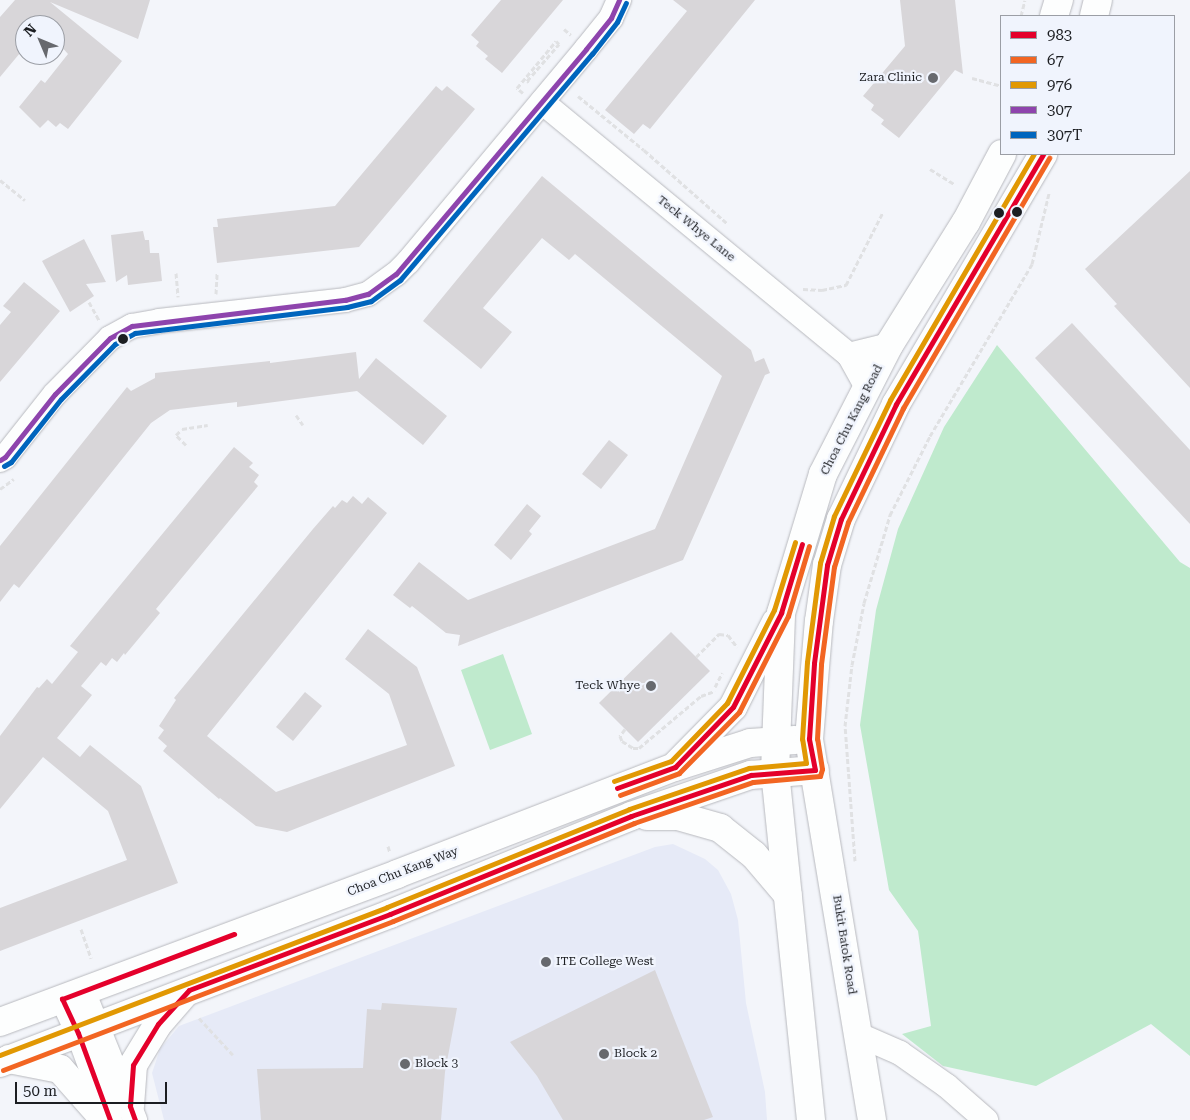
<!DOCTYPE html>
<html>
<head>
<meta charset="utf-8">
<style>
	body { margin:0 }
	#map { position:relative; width:1190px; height:1120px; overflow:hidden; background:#f3f5fa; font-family:"Roboto Serif",serif }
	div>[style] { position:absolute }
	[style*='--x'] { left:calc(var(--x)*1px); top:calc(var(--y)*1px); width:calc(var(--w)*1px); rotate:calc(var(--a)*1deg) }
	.built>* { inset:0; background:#e6eaf7 }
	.green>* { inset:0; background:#bfeacd }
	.building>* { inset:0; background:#d8d6d9 }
	.path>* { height:3px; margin-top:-1.5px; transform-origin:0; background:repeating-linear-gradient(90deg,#e0e1e3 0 5px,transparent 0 7.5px) }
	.roads { filter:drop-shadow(0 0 1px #b8b9be) drop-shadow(0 0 1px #b8b9be) }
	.minor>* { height:24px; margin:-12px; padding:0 12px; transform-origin:12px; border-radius:12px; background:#fdfefe }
	.major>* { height:28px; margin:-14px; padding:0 14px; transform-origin:14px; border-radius:14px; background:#fdfefe }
	.bus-1>* { height:5px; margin:-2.5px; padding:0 2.5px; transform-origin:2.5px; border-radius:2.5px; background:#e4002b }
	.bus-2>* { height:5px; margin:-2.5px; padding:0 2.5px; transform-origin:2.5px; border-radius:2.5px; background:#f26522 }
	.bus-3>* { height:5px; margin:-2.5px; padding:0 2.5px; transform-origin:2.5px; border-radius:2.5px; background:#e19803 }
	.bus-4>* { height:5px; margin:-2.5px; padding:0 2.5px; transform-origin:2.5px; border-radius:2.5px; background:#8e44ad }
	.bus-5>* { height:5px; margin:-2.5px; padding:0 2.5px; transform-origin:2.5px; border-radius:2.5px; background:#0065bd }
	.dots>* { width:14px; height:14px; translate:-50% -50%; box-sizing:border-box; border:2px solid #f0f4fd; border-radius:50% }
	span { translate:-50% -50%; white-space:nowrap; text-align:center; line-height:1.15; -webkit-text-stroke:4.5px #f0f4fd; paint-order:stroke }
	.poi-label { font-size:12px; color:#1c1e22 }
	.right { translate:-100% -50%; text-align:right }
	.left { translate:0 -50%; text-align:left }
	.street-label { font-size:12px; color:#1c1e22 }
	.legend { position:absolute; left:1000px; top:15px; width:175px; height:140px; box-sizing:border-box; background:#f0f4fd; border:1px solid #9b9ea5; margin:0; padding:6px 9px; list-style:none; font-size:15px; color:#1c1e22 }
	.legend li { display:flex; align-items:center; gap:10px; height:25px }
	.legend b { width:25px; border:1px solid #9b9ea5 }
	.north { position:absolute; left:15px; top:15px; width:50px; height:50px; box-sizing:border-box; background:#f0f4fd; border:1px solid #9b9ea5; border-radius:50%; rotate:315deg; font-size:14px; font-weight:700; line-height:20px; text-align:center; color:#1c1e22 }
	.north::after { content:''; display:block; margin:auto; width:18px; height:22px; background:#67696e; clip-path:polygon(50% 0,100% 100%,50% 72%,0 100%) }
	.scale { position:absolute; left:15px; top:1082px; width:152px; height:22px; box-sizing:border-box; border:2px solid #1c1e22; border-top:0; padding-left:6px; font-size:15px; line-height:18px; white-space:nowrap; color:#1c1e22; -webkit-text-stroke:4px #f0f4fd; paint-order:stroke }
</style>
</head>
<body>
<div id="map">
	<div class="built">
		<div style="clip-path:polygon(673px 844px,705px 859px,718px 870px,731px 894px,738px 920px,746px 1003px,765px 1092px,767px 1120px,164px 1120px,152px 1073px,160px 1049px,179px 1026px,655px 847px)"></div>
	</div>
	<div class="green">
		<div style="clip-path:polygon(997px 345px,1180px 562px,1190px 568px,1190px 1056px,1151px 1024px,1036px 1086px,943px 1066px,902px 1034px,931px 1026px,918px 931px,889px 890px,860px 725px,876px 610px,898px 529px,944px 427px)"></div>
		<div style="clip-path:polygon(503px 654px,532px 734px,490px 750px,461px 670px)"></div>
	</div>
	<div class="building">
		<div style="clip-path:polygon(15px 0,150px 0,138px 39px,50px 2px,122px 61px,68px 129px,60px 123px,56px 127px,48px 120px,40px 128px,19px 107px,41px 80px,45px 83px,68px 54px,59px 44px,55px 25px,25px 25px,25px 47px,0 77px,0 17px)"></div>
		<div style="clip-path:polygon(501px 0,563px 0,502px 73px,485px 59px,488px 56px,476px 46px,479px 42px,471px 35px)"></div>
		<div style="clip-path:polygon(673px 0,755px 0,650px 129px,643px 124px,634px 134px,605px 110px,687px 11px)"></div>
		<div style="clip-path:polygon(900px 0,955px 0,963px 74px,955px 70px,899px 138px,881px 124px,884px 120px,871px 110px,874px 105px,863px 96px,905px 46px)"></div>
		<div style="clip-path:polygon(436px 86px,442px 91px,447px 86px,475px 109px,359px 247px,217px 263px,213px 227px,218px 227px,217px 219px,335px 206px)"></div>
		<div style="clip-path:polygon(1190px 171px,1190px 388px,1114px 306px,1117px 304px,1085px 269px)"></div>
		<div style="clip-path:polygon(542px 176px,751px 350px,755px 362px,764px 358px,770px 373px,765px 375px,683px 560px,458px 646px,460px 635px,446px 633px,412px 606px,410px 608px,393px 595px,419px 562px,468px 600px,655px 529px,722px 376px,575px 254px,569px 260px,542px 238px,483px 308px,512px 332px,481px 369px,423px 321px)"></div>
		<div style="clip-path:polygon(143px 231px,145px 240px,149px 240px,150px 253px,159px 253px,162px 281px,128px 285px,127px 275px,116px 282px,111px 235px)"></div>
		<div style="clip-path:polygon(84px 239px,106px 282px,86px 284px,94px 296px,70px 312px,42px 261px)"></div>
		<div style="clip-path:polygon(24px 282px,60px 311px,0 382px,0 325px,11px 312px,3px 306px)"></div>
		<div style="clip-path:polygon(1072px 323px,1190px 450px,1190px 524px,1035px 358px)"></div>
		<div style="clip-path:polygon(356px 352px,359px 379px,376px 358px,447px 416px,423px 445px,357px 391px,237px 407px,237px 402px,170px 410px,151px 423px,19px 588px,14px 584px,0 602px,0 546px,127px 387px,131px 391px,155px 378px,155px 373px,270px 361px,270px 363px)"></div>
		<div style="clip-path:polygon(609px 440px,628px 455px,601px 489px,582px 474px)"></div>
		<div style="clip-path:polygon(234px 447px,253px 463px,249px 467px,259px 475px,254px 482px,258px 486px,156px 609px,160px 613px,125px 655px,124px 653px,117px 662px,112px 658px,106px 666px,101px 662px,81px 686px,92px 695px,57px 738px,80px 757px,90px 745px,141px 786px,178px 883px,0 951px,0 908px,127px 860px,108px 811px,43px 757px,0 809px,0 736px,37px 687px,39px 688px,47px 679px,52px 684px,78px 652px,70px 646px)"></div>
		<div style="clip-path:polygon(353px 496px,362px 504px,368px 497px,387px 513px,207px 736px,276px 792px,407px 745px,389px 694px,345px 659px,368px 629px,417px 667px,455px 766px,287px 832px,256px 826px,220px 798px,219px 799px,163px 751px,167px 746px,158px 738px,164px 730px,159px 726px,176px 700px,174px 698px,313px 529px,333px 506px,335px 508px,342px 500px,347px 503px)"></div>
		<div style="clip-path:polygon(527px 504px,541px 516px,529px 531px,532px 534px,511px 560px,494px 545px)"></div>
		<div style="clip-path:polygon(671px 632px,710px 671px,638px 742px,599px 703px)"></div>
		<div style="clip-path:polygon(305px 692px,322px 706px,293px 741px,276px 727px)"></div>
		<div style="clip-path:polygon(655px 970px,713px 1117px,704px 1120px,563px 1120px,537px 1076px,510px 1042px)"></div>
		<div style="clip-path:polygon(382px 1003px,457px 1008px,445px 1072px,441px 1120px,261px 1120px,257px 1069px,363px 1068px,367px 1009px,381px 1010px)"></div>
	</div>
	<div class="path">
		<div style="--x:1021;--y:16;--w:16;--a:-76"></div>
		<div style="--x:564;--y:29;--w:9;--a:41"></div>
		<div style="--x:972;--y:78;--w:30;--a:15"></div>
		<div style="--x:529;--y:82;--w:2;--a:-153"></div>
		<div style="--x:527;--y:81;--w:49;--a:-49.1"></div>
		<div style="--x:559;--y:44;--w:4;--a:-135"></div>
		<div style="--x:523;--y:93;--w:8;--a:-140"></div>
		<div style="--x:517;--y:88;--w:61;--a:-50.3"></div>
		<div style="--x:578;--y:96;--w:85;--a:39.3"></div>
		<div style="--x:644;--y:150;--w:112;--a:41.4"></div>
		<div style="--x:930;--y:169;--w:28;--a:32"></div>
		<div style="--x:0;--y:180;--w:32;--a:39"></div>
		<div style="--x:176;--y:273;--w:24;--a:85"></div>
		<div style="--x:803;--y:289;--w:19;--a:3"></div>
		<div style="--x:822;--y:290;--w:25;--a:-12"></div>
		<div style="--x:846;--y:285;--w:82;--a:-63.1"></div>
		<div style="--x:216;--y:294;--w:21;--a:-87"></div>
		<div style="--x:89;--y:302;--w:21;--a:61"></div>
		<div style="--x:296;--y:415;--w:12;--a:55"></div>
		<div style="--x:186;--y:445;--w:14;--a:-135"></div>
		<div style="--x:176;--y:435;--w:8;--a:-45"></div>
		<div style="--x:182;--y:429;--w:26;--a:-9"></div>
		<div style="--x:0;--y:489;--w:17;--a:-36"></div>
		<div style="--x:696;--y:657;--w:33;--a:-45"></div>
		<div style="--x:719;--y:634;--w:9;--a:6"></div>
		<div style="--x:728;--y:635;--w:15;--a:53"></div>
		<div style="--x:715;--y:687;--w:16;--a:-63"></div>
		<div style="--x:625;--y:729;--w:9;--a:126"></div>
		<div style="--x:620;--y:736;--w:5;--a:68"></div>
		<div style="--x:622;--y:741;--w:13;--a:32"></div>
		<div style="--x:633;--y:748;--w:6;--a:0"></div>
		<div style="--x:639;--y:748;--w:81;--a:-40"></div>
		<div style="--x:701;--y:696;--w:15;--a:-20"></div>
		<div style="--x:388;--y:846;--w:7;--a:74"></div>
		<div style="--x:855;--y:861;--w:135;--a:-94.2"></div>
		<div style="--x:845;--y:726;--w:61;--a:-83.5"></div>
		<div style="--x:852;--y:665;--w:63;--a:-79"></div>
		<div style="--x:864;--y:603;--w:92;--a:-73.5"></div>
		<div style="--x:890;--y:515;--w:89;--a:-63.1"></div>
		<div style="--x:930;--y:436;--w:200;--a:-59.3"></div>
		<div style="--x:1032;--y:264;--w:73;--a:-76.5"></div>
		<div style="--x:81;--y:929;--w:31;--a:71"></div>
		<div style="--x:199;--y:1018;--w:50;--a:47.4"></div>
	</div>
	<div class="roads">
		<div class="minor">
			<div style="--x:542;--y:102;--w:398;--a:39.5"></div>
			<div style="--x:849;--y:355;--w:38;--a:61"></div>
			<div style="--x:849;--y:355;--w:41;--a:-14"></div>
			<div style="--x:0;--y:460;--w:6;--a:-31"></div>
			<div style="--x:5;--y:457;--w:80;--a:-51.6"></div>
			<div style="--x:55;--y:394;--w:78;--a:-45.5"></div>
			<div style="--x:110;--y:338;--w:25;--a:-29"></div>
			<div style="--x:132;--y:326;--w:27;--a:-10"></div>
			<div style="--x:159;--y:321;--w:187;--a:-6.4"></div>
			<div style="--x:345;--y:300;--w:24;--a:-15"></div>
			<div style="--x:368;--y:294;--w:34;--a:-36"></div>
			<div style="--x:396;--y:274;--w:17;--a:-45"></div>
			<div style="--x:408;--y:262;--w:278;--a:-50.1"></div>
			<div style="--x:586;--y:49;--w:40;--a:-51"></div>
			<div style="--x:611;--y:18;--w:20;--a:-66"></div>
			<div style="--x:83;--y:991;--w:139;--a:68"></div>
			<div style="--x:62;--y:999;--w:38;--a:65"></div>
			<div style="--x:78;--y:1033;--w:93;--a:69.8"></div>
			<div style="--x:859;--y:1035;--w:45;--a:23.7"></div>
			<div style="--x:900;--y:1053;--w:57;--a:35.1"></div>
			<div style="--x:947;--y:1086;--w:52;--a:41.1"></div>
		</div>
		<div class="major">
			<div style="--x:1054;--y:16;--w:17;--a:-73"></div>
			<div style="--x:1094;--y:16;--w:16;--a:-76"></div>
			<div style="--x:677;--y:764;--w:80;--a:-45.5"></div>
			<div style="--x:733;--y:707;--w:95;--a:-63.2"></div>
			<div style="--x:647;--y:816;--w:31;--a:0"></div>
			<div style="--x:678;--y:816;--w:44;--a:15.9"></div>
			<div style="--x:720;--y:828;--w:43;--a:38.5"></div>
			<div style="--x:754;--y:855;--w:52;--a:49.6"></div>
			<div style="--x:0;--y:1022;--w:424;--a:-20.4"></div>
			<div style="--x:397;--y:874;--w:298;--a:-21.1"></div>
			<div style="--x:675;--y:767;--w:79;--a:-17.7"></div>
			<div style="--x:750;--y:743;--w:45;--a:-3.8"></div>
			<div style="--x:9;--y:1059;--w:52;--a:11.1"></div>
			<div style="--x:60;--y:1069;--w:68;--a:48.6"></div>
			<div style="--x:0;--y:1063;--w:417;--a:-20.9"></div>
			<div style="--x:390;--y:914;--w:260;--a:-22.1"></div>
			<div style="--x:631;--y:816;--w:127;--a:-18.9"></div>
			<div style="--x:751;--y:775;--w:64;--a:-4.5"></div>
			<div style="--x:130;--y:1106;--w:41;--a:-85.8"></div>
			<div style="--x:133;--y:1065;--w:48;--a:-58.6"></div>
			<div style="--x:158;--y:1024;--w:40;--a:-49"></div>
			<div style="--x:811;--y:1120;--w:350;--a:-95.9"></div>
			<div style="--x:775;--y:772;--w:159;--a:-87.8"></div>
			<div style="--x:781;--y:613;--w:145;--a:-73.2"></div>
			<div style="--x:823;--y:474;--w:145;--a:-62.9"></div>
			<div style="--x:889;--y:345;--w:145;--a:-58"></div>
			<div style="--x:966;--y:222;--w:77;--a:-62.1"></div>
			<div style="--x:872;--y:1120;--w:386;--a:-99.4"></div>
			<div style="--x:809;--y:739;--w:118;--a:-85.2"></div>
			<div style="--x:819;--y:621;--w:57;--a:-81.9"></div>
			<div style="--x:827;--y:565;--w:48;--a:-73.1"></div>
			<div style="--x:841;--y:519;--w:127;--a:-64.4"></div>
			<div style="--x:896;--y:404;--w:290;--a:-59.5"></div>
		</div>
	</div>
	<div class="bus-1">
		<div style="--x:617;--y:788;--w:62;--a:-19.9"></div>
		<div style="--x:675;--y:767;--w:83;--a:-46"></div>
		<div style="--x:733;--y:707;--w:106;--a:-62.9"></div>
		<div style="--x:781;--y:613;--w:72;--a:-73.1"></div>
		<div style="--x:110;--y:1120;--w:93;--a:-110.2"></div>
		<div style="--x:78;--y:1033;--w:38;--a:-115"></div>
		<div style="--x:62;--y:999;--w:184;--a:-20.7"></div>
		<div style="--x:135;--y:1120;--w:15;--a:-110"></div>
		<div style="--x:130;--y:1106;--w:41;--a:-85.8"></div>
		<div style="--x:133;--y:1065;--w:48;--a:-58.6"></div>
		<div style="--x:158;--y:1024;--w:46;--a:-47.6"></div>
		<div style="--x:189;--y:990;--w:215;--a:-20.7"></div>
		<div style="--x:390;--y:914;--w:260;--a:-22.1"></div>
		<div style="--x:631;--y:816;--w:127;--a:-18.9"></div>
		<div style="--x:751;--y:775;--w:64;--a:-4.5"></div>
		<div style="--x:815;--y:770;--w:32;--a:-101"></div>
		<div style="--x:809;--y:739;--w:76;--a:-86.2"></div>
		<div style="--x:814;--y:663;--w:99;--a:-82.4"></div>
		<div style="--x:827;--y:565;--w:48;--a:-73.1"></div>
		<div style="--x:841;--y:519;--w:127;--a:-64.4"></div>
		<div style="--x:896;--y:404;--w:290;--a:-59.5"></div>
	</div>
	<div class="bus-2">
		<div style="--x:620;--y:795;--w:63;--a:-20.4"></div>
		<div style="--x:679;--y:773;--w:86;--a:-45.5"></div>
		<div style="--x:739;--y:712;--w:108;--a:-63"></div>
		<div style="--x:788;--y:616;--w:73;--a:-73.3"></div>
		<div style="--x:3;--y:1070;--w:417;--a:-20.9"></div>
		<div style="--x:393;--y:921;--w:260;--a:-22.1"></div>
		<div style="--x:634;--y:823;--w:126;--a:-19"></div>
		<div style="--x:753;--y:782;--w:67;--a:-5.1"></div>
		<div style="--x:820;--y:776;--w:7;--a:-74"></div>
		<div style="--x:822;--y:769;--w:30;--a:-99"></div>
		<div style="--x:817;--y:739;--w:75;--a:-86.9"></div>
		<div style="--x:821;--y:664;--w:98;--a:-82.4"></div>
		<div style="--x:834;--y:567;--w:47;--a:-72.7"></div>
		<div style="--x:848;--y:522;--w:127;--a:-64.2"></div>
		<div style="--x:903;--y:408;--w:290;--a:-59.7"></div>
	</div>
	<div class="bus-3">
		<div style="--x:614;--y:781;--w:60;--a:-19.3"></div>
		<div style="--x:671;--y:761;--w:81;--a:-46"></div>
		<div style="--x:727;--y:703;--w:104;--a:-63.2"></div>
		<div style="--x:774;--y:610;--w:71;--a:-72.8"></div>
		<div style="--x:0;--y:1055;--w:414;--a:-20.9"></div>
		<div style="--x:387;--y:907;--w:261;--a:-22"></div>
		<div style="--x:629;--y:809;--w:127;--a:-18.9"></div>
		<div style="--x:749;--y:768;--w:57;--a:-5"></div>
		<div style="--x:806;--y:763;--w:24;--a:-99"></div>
		<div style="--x:802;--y:739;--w:77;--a:-86.3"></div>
		<div style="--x:807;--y:662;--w:100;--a:-82.5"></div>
		<div style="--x:820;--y:563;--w:49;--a:-73.4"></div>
		<div style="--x:834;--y:516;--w:129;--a:-64.2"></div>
		<div style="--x:890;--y:400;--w:285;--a:-59.7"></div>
	</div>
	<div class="bus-4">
		<div style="--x:0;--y:460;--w:6;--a:-31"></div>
		<div style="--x:5;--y:457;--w:80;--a:-51.6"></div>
		<div style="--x:55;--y:394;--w:78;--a:-45.5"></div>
		<div style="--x:110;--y:338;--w:25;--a:-29"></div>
		<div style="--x:132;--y:326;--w:215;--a:-7"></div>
		<div style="--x:345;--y:300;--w:24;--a:-15"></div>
		<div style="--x:368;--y:294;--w:34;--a:-36"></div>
		<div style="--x:396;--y:274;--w:294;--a:-49.8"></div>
		<div style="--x:586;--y:49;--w:40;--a:-51"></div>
		<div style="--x:611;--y:18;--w:20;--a:-66"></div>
	</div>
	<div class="bus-5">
		<div style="--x:4;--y:466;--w:8;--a:-30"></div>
		<div style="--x:11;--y:462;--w:80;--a:-51.6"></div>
		<div style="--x:61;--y:399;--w:77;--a:-45.5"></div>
		<div style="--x:115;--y:344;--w:23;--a:-29"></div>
		<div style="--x:135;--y:333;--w:214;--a:-7"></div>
		<div style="--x:347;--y:307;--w:25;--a:-14"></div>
		<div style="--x:371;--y:301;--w:36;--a:-36"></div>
		<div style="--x:400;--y:280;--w:297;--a:-49.7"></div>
		<div style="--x:592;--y:54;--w:41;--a:-52"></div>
		<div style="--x:617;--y:22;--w:21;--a:-65"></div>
	</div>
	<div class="dots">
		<div style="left:933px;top:78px;background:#67696e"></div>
		<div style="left:1017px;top:212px;background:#1c1e22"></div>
		<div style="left:999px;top:213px;background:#1c1e22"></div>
		<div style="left:123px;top:339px;background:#1c1e22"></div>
		<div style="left:651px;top:686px;background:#67696e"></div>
		<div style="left:546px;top:962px;background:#67696e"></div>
		<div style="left:604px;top:1054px;background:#67696e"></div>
		<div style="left:405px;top:1064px;background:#67696e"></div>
	</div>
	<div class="poi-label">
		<span class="right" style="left:922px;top:78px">Zara Clinic</span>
		<span class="right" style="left:640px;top:686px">Teck Whye</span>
		<span class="left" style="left:556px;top:962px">ITE College West</span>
		<span class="left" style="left:614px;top:1054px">Block 2</span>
		<span class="left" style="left:415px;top:1064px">Block 3</span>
	</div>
	<div class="street-label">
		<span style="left:696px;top:229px;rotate:39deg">Teck Whye Lane</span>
		<span style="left:852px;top:420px;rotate:-63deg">Choa Chu Kang Road</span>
		<span style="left:403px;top:872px;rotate:-21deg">Choa Chu Kang Way</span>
		<span style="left:844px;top:945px;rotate:81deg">Bukit Batok Road</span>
	</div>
	<ul class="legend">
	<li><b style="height:6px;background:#e4002b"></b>983</li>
	<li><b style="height:6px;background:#f26522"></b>67</li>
	<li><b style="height:6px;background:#e19803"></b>976</li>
	<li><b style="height:6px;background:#8e44ad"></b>307</li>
	<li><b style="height:6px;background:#0065bd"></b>307T</li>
	</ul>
	<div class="north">N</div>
	<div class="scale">50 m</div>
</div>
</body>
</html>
